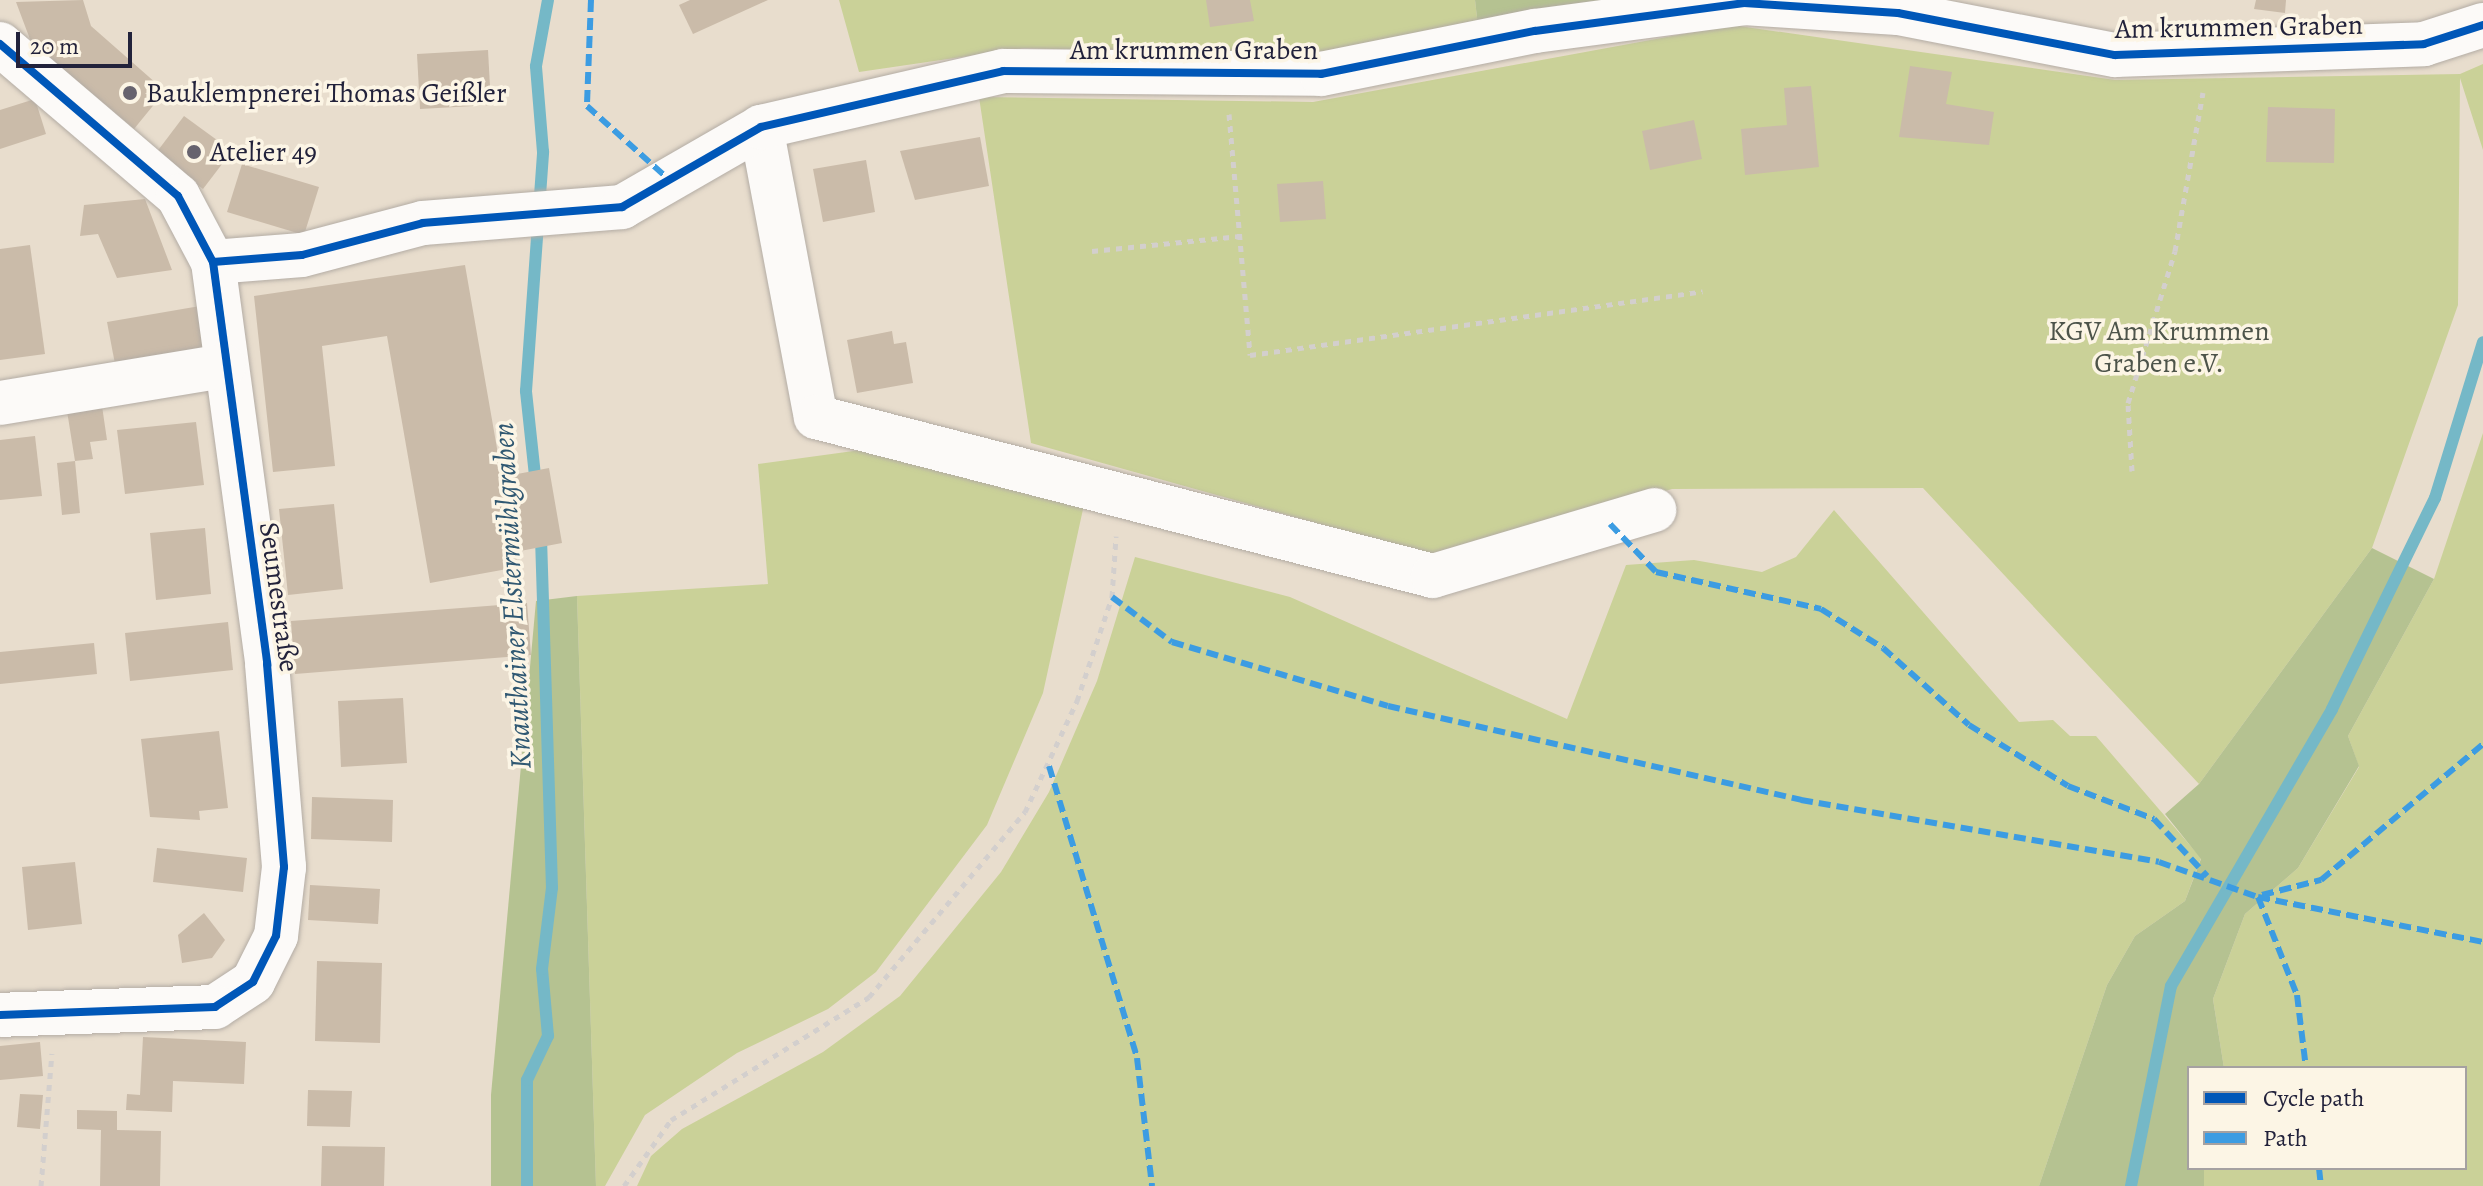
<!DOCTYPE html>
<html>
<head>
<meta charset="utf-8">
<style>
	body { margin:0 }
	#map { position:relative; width:2483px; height:1186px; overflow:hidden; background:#e8ddcd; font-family:Alegreya,serif }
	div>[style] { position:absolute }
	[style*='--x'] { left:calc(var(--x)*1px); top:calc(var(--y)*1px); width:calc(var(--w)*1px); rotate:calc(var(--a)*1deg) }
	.green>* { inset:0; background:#cad198 }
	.forest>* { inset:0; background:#b5c291 }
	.stream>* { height:12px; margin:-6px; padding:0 6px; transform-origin:6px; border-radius:6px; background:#75b8c7 }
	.building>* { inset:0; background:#cabba9 }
	.path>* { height:5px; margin-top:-2.5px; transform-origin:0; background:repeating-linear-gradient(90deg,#d3cfcd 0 6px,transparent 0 12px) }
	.roads { filter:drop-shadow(0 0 2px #b3aca4) drop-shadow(0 0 2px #b3aca4) }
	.minor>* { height:44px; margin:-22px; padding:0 22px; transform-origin:22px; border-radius:22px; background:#fcfaf8 }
	.quiet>* { height:6px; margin-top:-3px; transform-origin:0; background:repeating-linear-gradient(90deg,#3c9ce2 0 12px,transparent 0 18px) }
	.cycleway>* { height:8px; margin:-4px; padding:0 4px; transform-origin:4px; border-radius:4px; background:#0057b8 }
	.dots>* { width:22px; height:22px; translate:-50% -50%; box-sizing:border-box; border:4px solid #fcf5e5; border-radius:50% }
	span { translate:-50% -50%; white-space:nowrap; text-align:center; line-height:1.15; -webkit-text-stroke:7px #fcf5e5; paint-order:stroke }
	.street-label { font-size:28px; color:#22223b }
	.poi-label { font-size:28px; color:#22223b }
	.left { translate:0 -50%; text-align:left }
	.park-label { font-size:28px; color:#4d544a }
	.water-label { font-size:30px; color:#305872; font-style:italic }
	.legend { position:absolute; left:2187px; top:1066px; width:280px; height:104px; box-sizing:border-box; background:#fcf5e5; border:2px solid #a5a1a1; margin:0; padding:10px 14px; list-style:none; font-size:24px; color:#22223b }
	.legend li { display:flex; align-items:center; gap:16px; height:40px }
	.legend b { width:40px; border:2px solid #a5a1a1 }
	.scale { position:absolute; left:16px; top:32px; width:116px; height:36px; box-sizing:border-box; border:4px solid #22223b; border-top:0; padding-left:10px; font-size:24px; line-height:28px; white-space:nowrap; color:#22223b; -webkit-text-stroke:6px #fcf5e5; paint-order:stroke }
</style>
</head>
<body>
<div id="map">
	<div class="green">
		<div style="clip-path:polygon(839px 0,1475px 0,1478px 26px,1309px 58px,1024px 48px,859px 72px)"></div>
		<div style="clip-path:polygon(1732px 25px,2115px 80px,2460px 74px,2483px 64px,2483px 150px,2460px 78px,2458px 305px,2372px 548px,2199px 784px,1923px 488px,1672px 489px,1434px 556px,1031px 443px,979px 97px,1313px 102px)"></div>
		<div style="clip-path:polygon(2483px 433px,2483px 1186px,2204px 1186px,2204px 1168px,2465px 1168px,2465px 1068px,2224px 1068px,2213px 999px,2245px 914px,2298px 868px,2359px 767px,2348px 736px,2434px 579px)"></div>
		<div style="clip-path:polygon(890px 446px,1085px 500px,1043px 693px,987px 825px,876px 972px,828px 1009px,737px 1053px,645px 1115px,605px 1186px,596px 1186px,577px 596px,768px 584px,758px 464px)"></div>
		<div style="clip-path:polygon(1834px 510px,2019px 722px,2053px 720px,2070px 736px,2096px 736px,2201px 858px,2185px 901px,2135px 936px,2107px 985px,2039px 1186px,637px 1186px,651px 1156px,682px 1129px,823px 1052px,900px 996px,1001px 872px,1049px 792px,1097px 681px,1135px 557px,1290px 597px,1567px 719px,1626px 565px,1694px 560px,1762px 572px,1796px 557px)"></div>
	</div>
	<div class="forest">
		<div style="clip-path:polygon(1475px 0,1605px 0,1478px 26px)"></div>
		<div style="clip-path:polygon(2372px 548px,2434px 579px,2348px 736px,2359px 766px,2298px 868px,2245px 914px,2213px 999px,2224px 1068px,2189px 1068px,2189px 1168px,2204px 1168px,2204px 1186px,2039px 1186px,2107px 985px,2135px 936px,2185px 901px,2201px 859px,2165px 814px,2199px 784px)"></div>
		<div style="clip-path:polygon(577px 596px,596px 1186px,491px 1186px,491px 1095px,536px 601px)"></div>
	</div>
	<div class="stream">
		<div style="--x:536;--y:485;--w:95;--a:-96.1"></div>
		<div style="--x:526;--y:391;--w:240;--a:-85.9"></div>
		<div style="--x:543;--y:152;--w:86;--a:-94.7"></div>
		<div style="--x:536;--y:66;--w:67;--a:-79.7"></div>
		<div style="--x:527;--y:1186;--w:106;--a:-90"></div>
		<div style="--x:527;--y:1080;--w:49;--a:-64.5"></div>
		<div style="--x:548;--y:1036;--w:67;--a:-95.1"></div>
		<div style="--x:542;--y:969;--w:82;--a:-83"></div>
		<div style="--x:552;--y:888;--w:357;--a:-91.8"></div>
		<div style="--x:2131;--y:1186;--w:204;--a:-78.7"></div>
		<div style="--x:2171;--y:986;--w:320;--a:-59.8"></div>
		<div style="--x:2332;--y:709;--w:235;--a:-64"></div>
		<div style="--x:2435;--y:498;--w:163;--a:-72.9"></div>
	</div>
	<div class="building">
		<div style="clip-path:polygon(83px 0,91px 26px,165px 91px,134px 129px,31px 42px,16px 2px)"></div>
		<div style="clip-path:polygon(690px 0,768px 0,693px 34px,679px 5px)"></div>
		<div style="clip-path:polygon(1206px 0,1250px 0,1254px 21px,1210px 27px)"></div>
		<div style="clip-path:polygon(2256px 0,2286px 0,2285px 13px,2254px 9px)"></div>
		<div style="clip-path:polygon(488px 50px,491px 105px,420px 109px,417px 54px)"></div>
		<div style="clip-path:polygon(1910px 66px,1952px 72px,1946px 104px,1994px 112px,1989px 145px,1899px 137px)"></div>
		<div style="clip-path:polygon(1811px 86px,1819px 167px,1745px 175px,1741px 129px,1787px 125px,1784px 88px)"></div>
		<div style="clip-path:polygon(35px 99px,46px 134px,0 149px,0 110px)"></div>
		<div style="clip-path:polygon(2268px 107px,2335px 109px,2334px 163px,2266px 162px)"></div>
		<div style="clip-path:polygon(184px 116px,232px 151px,203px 189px,156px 153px)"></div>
		<div style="clip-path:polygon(1694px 120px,1702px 159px,1650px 170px,1642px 131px)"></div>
		<div style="clip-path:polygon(980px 137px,989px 186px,915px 200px,900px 151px)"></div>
		<div style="clip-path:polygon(866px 160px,875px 212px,823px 222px,813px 169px)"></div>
		<div style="clip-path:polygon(242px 164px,319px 187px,304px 235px,227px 212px)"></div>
		<div style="clip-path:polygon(1323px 181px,1326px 219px,1280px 222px,1277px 184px)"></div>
		<div style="clip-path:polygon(145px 199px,172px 270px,117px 278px,98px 234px,80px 236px,84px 205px)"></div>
		<div style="clip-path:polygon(30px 245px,45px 354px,0 360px,0 249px)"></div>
		<div style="clip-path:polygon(465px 265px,502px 477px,549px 468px,562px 543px,515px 552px,518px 567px,430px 583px,387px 336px,322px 346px,335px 466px,273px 472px,254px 296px)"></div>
		<div style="clip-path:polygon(200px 306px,207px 348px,115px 364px,107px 322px)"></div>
		<div style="clip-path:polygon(892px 331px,894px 344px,906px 342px,913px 383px,857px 393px,847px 340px)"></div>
		<div style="clip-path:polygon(102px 406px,107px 440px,90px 442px,93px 459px,75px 461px,80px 513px,62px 515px,57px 463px,75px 461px,67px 411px)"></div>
		<div style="clip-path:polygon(196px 422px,204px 485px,125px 494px,117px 430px)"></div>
		<div style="clip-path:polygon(35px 436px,42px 496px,0 500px,0 440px)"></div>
		<div style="clip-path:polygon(334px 504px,343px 589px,288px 595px,279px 509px)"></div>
		<div style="clip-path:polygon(205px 528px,211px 594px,156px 600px,150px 533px)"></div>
		<div style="clip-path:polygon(527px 603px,531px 655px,295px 674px,291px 621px)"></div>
		<div style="clip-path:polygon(228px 622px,233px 670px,130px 681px,125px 633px)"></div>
		<div style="clip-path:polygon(94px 643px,97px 674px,0 684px,0 652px)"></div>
		<div style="clip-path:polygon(403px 698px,407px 763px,341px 767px,338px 701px)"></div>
		<div style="clip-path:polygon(219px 731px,228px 808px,199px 811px,200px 820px,150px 817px,141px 739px)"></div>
		<div style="clip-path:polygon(312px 797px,393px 800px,392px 842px,311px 839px)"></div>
		<div style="clip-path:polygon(157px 848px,247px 858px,243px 892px,153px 882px)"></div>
		<div style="clip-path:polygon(75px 862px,82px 924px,28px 930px,22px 867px)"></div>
		<div style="clip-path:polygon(310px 885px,380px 889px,378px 924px,308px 920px)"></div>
		<div style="clip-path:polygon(204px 913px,225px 940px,212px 958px,182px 963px,178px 935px)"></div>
		<div style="clip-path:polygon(317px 961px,382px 963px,380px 1043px,315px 1041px)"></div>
		<div style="clip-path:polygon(143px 1037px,246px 1042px,244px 1084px,173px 1081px,172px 1112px,126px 1110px,127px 1094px,140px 1095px)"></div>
		<div style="clip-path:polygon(40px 1042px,43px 1076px,0 1080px,0 1046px)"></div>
		<div style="clip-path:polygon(308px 1090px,352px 1091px,350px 1127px,307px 1126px)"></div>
		<div style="clip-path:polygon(20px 1094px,43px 1095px,40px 1129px,17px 1127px)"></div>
		<div style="clip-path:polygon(77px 1110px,117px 1111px,117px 1130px,161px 1131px,160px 1186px,100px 1186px,101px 1130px,77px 1129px)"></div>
		<div style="clip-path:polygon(322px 1146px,385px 1147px,384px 1186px,321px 1186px)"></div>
	</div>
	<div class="path">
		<div style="--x:1229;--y:114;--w:242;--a:85"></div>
		<div style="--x:1250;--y:355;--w:457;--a:-8"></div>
		<div style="--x:1092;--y:251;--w:149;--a:-5.8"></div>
		<div style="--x:2132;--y:471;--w:68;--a:-93.4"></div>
		<div style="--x:2128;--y:403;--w:159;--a:-72.8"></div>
		<div style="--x:2175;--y:251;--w:161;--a:-80"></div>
		<div style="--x:41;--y:1186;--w:133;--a:-85.3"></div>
		<div style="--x:624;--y:1186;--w:81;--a:-54.5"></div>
		<div style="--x:671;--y:1120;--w:233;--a:-31.8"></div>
		<div style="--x:869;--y:997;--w:242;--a:-49.9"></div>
		<div style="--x:1025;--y:812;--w:123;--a:-64.9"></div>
		<div style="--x:1077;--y:701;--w:110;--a:-71.4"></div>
		<div style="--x:1112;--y:597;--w:61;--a:-86.2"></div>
	</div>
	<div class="roads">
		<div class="minor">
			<div style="--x:0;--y:44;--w:234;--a:40.5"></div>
			<div style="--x:178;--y:196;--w:75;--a:62.1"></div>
			<div style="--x:213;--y:262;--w:406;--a:82.3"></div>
			<div style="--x:267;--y:664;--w:204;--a:85.2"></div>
			<div style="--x:284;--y:867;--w:69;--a:96.6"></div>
			<div style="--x:276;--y:936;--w:51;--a:116.6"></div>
			<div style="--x:253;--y:982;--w:45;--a:146.7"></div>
			<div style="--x:215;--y:1007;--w:215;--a:177.9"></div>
			<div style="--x:761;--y:127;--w:295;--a:79.3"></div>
			<div style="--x:816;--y:417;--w:637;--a:14.45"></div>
			<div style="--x:1433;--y:576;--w:231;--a:-16.6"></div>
			<div style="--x:213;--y:262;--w:89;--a:-4.5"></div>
			<div style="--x:302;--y:255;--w:125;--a:-14.8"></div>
			<div style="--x:423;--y:223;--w:200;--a:-4.6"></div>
			<div style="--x:622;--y:207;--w:160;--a:-29.9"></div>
			<div style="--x:761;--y:127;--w:248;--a:-13"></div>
			<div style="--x:1003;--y:71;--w:318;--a:0.5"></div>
			<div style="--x:1321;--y:74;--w:218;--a:-11.4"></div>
			<div style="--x:1535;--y:31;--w:211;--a:-7.6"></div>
			<div style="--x:1744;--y:3;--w:154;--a:3.7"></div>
			<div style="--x:1898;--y:13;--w:221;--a:11"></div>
			<div style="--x:2115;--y:55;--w:309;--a:-2"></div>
			<div style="--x:2424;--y:44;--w:62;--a:-17.9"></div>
			<div style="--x:0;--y:403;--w:227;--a:-9.4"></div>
		</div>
	</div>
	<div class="quiet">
		<div style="--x:591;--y:0;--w:106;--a:92.2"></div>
		<div style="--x:587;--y:106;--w:105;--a:41.9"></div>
		<div style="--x:1610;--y:524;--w:66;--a:46.2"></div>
		<div style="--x:1656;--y:572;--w:169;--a:12.6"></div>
		<div style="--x:1821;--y:609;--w:73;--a:32.2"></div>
		<div style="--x:1883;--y:648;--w:115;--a:41.8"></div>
		<div style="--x:1969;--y:725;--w:116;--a:31.6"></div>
		<div style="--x:2068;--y:786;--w:92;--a:21"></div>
		<div style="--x:2154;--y:819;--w:78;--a:47.1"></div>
		<div style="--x:1112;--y:597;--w:75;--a:36.9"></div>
		<div style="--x:1172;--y:642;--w:225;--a:16.5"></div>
		<div style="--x:1388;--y:706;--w:424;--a:12.8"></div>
		<div style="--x:1801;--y:800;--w:363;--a:9.8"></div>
		<div style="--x:2159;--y:862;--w:105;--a:19.5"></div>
		<div style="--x:2258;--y:897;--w:229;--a:11.3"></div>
		<div style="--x:1049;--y:766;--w:305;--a:73.2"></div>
		<div style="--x:1137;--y:1058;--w:129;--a:83.3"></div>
		<div style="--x:2262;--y:895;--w:61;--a:-14.3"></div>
		<div style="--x:2321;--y:880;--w:212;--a:-40"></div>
		<div style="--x:2258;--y:897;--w:105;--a:68.3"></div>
		<div style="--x:2297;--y:995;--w:74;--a:83"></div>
		<div style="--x:2319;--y:1168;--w:18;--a:84"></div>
	</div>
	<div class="cycleway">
		<div style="--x:0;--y:44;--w:234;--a:40.5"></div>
		<div style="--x:178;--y:196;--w:75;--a:62.1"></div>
		<div style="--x:213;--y:262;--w:406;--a:82.3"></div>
		<div style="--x:267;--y:664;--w:204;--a:85.2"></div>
		<div style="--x:284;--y:867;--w:69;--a:96.6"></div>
		<div style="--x:276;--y:936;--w:51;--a:116.6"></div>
		<div style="--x:253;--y:982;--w:45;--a:146.7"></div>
		<div style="--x:215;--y:1007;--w:215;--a:177.9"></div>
		<div style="--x:213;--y:262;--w:89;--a:-4.5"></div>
		<div style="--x:302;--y:255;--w:125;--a:-14.8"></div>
		<div style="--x:423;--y:223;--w:200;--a:-4.6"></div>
		<div style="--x:622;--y:207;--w:160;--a:-29.9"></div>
		<div style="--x:761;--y:127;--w:248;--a:-13"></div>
		<div style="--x:1003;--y:71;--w:318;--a:0.5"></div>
		<div style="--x:1321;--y:74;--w:218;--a:-11.4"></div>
		<div style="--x:1535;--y:31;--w:211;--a:-7.6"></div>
		<div style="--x:1744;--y:3;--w:154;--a:3.7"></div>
		<div style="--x:1898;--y:13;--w:221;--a:11"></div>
		<div style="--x:2115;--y:55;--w:309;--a:-2"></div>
		<div style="--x:2424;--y:44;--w:62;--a:-17.9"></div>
	</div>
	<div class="dots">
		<div style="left:130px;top:93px;background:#67636e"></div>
		<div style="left:194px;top:152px;background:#67636e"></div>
	</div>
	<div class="street-label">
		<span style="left:2239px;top:27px;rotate:-1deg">Am krummen Graben</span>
		<span style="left:1194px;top:50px">Am krummen Graben</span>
		<span style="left:279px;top:597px;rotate:82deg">Seumestraße</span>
	</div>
	<div class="poi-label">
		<span class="left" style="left:146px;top:93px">Bauklempnerei Thomas Geißler</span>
		<span class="left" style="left:210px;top:152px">Atelier 49</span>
	</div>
	<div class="park-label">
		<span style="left:2159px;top:347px">KGV Am Krummen<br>Graben e.V.</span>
	</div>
	<div class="water-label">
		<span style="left:512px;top:596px;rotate:-93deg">Knauthainer Elstermühlgraben</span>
	</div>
	<ul class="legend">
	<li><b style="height:10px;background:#0057b8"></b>Cycle path</li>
	<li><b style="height:10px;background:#3c9ce2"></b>Path</li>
	</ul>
	<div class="scale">20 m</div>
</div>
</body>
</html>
